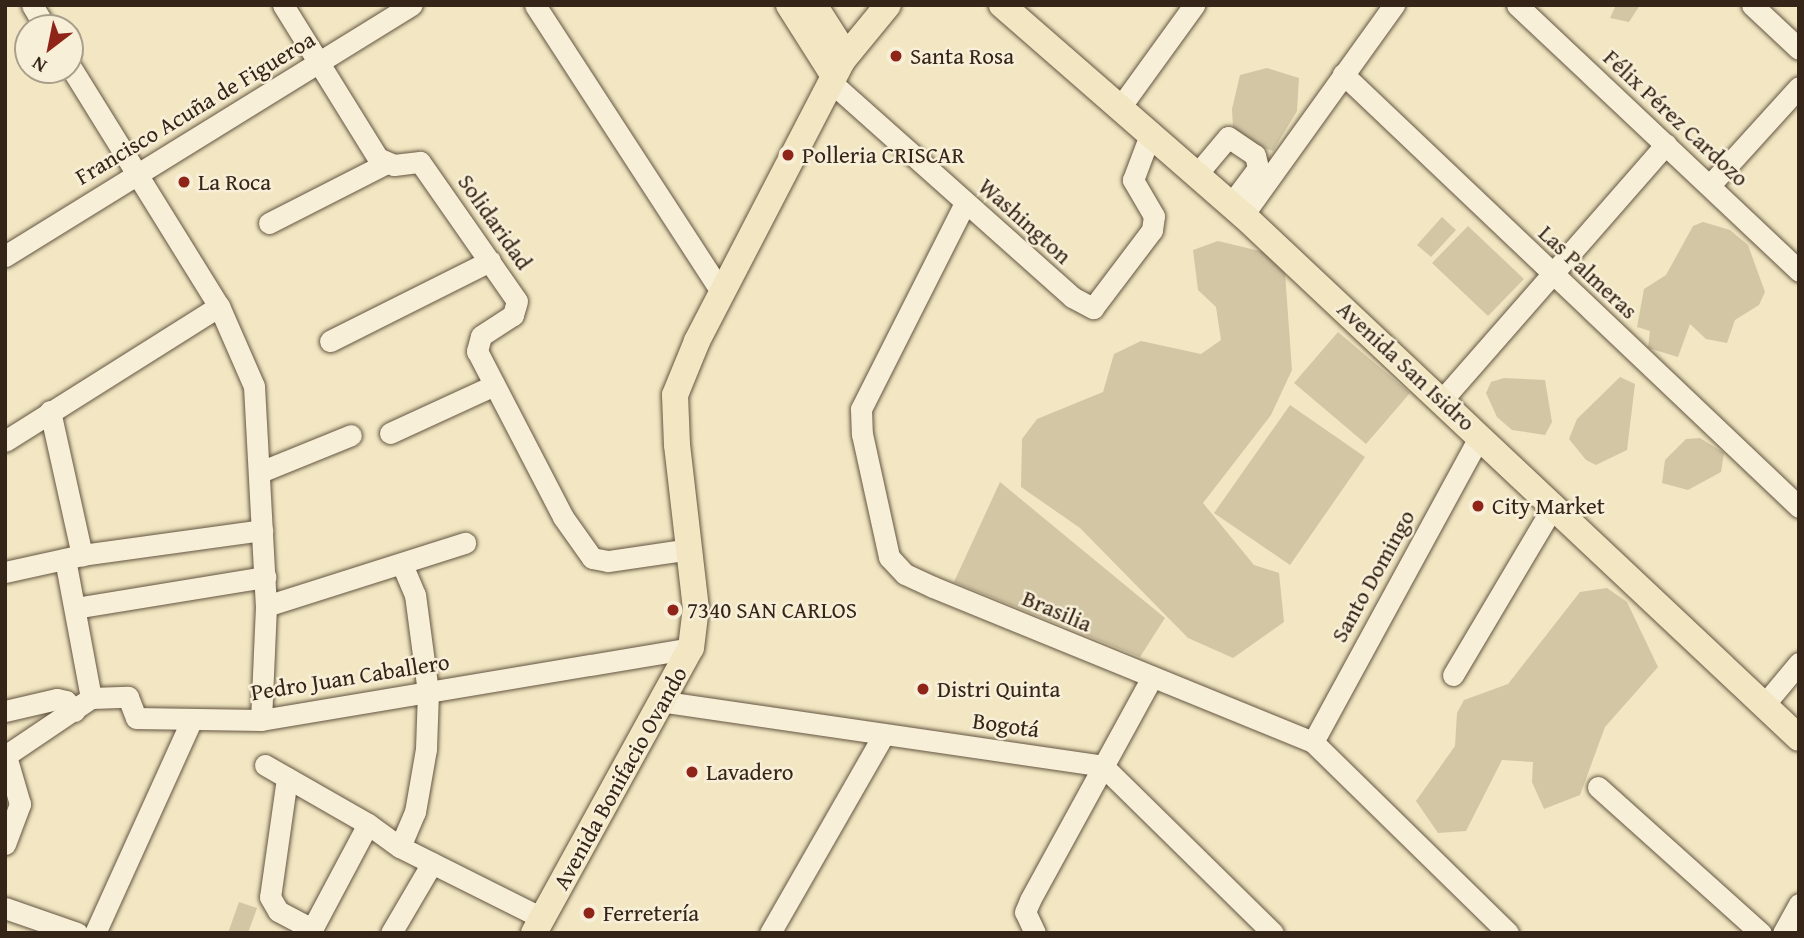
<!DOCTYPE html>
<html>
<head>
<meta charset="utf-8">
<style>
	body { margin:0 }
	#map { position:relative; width:1804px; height:938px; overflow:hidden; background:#f2e7c2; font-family:"Gentium Book Plus",serif }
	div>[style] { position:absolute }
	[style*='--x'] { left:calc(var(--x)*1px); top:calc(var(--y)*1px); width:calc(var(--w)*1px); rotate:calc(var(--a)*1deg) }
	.green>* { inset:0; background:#d2c6a5 }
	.roads { filter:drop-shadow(0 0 2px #645542) drop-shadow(0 0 2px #645542) }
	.minor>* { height:21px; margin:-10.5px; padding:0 10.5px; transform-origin:10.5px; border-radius:10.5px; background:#f7efd7 }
	.major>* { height:26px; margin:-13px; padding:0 13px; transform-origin:13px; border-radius:13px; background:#f2e7c2 }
	.dots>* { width:19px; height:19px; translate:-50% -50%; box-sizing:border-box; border:4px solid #f7efd7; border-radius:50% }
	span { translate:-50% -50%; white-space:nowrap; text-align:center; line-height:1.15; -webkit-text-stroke:5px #f7efd7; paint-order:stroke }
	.poi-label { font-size:23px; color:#352418 }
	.left { translate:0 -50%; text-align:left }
	.street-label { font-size:23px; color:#352418 }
	.frame { position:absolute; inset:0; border:7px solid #352418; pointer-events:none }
	.north { position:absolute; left:14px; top:14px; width:70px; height:70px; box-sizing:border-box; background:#f7efd7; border:2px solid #a99e8b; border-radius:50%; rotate:212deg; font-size:19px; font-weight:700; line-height:28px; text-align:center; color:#352418 }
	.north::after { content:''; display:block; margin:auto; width:24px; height:32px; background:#8f2418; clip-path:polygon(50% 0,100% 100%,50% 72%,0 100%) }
</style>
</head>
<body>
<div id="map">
	<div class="green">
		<div style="clip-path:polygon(1616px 5px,1640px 5px,1629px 22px,1610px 18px)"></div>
		<div style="clip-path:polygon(1267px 68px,1299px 78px,1297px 111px,1273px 151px,1250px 144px,1233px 127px,1232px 109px,1240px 75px)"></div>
		<div style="clip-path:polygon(1442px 217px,1456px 230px,1431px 257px,1417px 245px)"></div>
		<div style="clip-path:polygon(1703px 222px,1730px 230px,1748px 245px,1765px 292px,1759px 305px,1735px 320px,1727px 343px,1706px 339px,1690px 324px,1678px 357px,1648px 348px,1650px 331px,1637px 327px,1644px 289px,1666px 275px,1693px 226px)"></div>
		<div style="clip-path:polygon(1468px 226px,1524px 279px,1488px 316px,1432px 263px)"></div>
		<div style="clip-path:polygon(1218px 241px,1268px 253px,1285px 273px,1292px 370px,1271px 415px,1203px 503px,1254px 565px,1279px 573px,1284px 622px,1233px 658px,1188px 638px,1080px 528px,1021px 487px,1022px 439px,1037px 419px,1103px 392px,1114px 354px,1141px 341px,1201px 354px,1221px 340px,1216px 307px,1198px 290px,1193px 250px)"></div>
		<div style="clip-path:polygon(1338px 332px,1410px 393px,1366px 444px,1294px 383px)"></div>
		<div style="clip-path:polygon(1620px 377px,1635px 384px,1627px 450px,1596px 465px,1586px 460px,1569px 439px,1577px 419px)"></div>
		<div style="clip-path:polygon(1504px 378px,1545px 380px,1552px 422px,1545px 435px,1512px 430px,1497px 417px,1486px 393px,1491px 382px)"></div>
		<div style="clip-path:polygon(1290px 405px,1365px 457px,1290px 565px,1214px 513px)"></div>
		<div style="clip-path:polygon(1700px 438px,1724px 453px,1721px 472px,1688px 490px,1662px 483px,1665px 460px,1686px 439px)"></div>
		<div style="clip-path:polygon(1000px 482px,1165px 618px,1140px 657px,954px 582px)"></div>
		<div style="clip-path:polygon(1607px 588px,1627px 602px,1658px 667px,1605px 727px,1580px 795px,1544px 809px,1532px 782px,1533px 762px,1502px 760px,1466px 831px,1438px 833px,1416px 801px,1455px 746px,1457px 713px,1464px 700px,1508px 684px,1580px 592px)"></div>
		<div style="clip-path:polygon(239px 902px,257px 908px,248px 933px,228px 933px)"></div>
	</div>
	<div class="roads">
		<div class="minor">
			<div style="--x:32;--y:5;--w:27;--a:59"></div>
			<div style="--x:283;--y:5;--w:180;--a:58.2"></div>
			<div style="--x:378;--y:158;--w:17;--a:24"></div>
			<div style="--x:394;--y:165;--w:26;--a:-7"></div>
			<div style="--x:420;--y:162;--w:169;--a:55.1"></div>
			<div style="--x:517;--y:301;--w:15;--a:106"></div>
			<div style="--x:513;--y:315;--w:38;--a:147"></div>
			<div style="--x:481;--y:336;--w:16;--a:105"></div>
			<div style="--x:477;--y:351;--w:187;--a:62.6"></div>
			<div style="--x:563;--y:517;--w:50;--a:54.7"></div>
			<div style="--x:592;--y:558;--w:16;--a:11"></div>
			<div style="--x:608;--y:561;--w:83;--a:-8.3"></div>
			<div style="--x:535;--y:5;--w:343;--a:57"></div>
			<div style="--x:1517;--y:5;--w:388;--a:43.3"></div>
			<div style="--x:1752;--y:5;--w:64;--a:43.1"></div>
			<div style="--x:70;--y:66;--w:282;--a:58.2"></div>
			<div style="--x:219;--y:306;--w:87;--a:66.4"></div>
			<div style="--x:254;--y:386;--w:220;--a:86.9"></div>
			<div style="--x:266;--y:606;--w:114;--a:92.5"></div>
			<div style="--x:1343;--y:74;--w:629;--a:43.52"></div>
			<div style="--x:832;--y:83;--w:322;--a:41.7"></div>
			<div style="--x:1072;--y:297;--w:24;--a:28"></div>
			<div style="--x:1093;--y:308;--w:98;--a:-52.9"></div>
			<div style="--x:1152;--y:230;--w:14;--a:-82"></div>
			<div style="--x:1154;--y:216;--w:42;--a:-120.3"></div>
			<div style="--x:1133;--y:180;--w:51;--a:-69.4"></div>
			<div style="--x:1121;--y:106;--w:125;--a:-54.1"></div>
			<div style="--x:1197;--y:174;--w:48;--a:-50"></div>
			<div style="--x:1228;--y:137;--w:32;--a:34"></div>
			<div style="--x:1255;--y:155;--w:13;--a:77"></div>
			<div style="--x:1258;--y:168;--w:45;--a:126.9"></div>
			<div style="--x:1710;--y:185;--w:132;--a:-47.8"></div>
			<div style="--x:965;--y:203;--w:231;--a:116.8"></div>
			<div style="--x:861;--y:409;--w:25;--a:88"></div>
			<div style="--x:862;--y:434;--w:126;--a:77.6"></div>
			<div style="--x:889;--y:557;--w:23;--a:47"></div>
			<div style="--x:905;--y:574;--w:31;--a:25"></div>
			<div style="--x:933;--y:587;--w:410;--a:22.2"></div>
			<div style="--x:1313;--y:742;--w:273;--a:44.4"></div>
			<div style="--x:1243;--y:215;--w:259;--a:-54.3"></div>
			<div style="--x:269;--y:223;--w:130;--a:-27"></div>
			<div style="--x:5;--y:256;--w:478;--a:-31.7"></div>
			<div style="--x:330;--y:341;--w:179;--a:-26.6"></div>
			<div style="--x:1442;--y:400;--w:340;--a:-48.8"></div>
			<div style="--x:50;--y:411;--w:148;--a:77.5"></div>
			<div style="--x:390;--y:433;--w:112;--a:-24.7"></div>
			<div style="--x:5;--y:441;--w:253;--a:-32.2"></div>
			<div style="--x:260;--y:472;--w:98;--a:-22.1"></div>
			<div style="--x:65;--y:559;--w:141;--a:79.4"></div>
			<div style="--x:5;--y:572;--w:79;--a:-12.4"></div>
			<div style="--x:82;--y:555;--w:182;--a:-7.9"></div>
			<div style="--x:266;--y:606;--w:209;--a:-17.6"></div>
			<div style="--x:75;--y:608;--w:193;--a:-9.3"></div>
			<div style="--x:1453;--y:675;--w:194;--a:-59.3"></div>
			<div style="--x:665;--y:702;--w:443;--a:8.3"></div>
			<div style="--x:1103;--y:766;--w:238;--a:44.5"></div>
			<div style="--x:1763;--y:706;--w:56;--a:-50.1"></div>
			<div style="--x:5;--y:711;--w:53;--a:-13"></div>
			<div style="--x:57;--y:699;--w:9;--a:13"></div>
			<div style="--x:66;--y:701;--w:13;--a:51"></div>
			<div style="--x:1313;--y:742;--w:349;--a:-61.4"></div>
			<div style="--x:5;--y:756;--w:104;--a:-34"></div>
			<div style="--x:91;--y:698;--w:37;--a:-2"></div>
			<div style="--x:128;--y:697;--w:22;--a:69"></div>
			<div style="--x:136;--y:718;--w:125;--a:0.9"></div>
			<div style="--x:261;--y:720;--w:436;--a:-9.5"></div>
			<div style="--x:265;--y:765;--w:119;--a:29.8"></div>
			<div style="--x:368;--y:824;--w:39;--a:36"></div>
			<div style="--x:400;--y:847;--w:159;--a:26.6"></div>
			<div style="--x:287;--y:778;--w:120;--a:98.1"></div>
			<div style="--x:270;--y:897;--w:16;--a:60"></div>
			<div style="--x:278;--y:911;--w:38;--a:28"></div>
			<div style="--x:1598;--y:787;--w:219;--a:41.9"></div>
			<div style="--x:5;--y:844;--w:43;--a:-69.4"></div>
			<div style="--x:20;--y:804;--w:50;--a:-106.3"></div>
			<div style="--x:400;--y:847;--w:38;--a:-67"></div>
			<div style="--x:415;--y:812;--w:64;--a:-80.1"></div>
			<div style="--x:426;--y:749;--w:57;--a:-88"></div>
			<div style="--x:428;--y:692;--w:98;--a:-97.6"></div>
			<div style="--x:415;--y:595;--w:34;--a:-113"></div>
			<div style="--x:5;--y:908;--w:76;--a:19.1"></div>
			<div style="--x:95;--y:933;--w:233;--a:-65.6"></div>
			<div style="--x:310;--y:933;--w:123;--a:-62"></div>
			<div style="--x:391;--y:933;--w:81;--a:-59.6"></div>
			<div style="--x:770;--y:933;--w:229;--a:-60.2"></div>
			<div style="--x:1035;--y:933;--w:23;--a:-115"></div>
			<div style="--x:1025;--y:912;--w:13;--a:-67"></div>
			<div style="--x:1030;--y:900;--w:252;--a:-61.3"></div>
			<div style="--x:1783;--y:933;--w:33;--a:-61"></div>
		</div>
		<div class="major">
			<div style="--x:789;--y:5;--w:84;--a:57.6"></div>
			<div style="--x:814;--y:5;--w:59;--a:57.4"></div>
			<div style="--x:1002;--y:5;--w:320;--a:41.1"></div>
			<div style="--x:1243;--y:215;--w:763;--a:43.25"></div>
			<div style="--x:534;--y:933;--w:325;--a:-61.2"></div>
			<div style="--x:691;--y:648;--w:39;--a:-83"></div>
			<div style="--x:696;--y:609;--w:165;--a:-96.6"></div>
			<div style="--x:677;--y:445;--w:50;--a:-92.3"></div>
			<div style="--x:675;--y:395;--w:58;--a:-67.8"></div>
			<div style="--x:697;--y:341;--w:315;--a:-62.6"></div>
			<div style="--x:842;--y:61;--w:72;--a:-50.6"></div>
		</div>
	</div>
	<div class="dots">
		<div style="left:896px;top:56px;background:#8f2418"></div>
		<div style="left:788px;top:155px;background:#8f2418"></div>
		<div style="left:184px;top:182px;background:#8f2418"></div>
		<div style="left:1478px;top:506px;background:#8f2418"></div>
		<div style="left:673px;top:610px;background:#8f2418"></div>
		<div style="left:923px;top:689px;background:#8f2418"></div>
		<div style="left:692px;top:772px;background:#8f2418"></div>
		<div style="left:589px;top:913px;background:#8f2418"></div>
	</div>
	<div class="poi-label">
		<span class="left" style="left:910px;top:56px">Santa Rosa</span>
		<span class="left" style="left:802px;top:155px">Polleria CRISCAR</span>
		<span class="left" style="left:198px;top:182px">La Roca</span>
		<span class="left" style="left:1492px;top:506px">City Market</span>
		<span class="left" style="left:687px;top:610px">7340 SAN CARLOS</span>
		<span class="left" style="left:937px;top:689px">Distri Quinta</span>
		<span class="left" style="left:706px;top:772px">Lavadero</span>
		<span class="left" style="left:603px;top:913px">Ferretería</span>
	</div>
	<div class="street-label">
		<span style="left:195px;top:108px;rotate:-31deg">Francisco Acuña de Figueroa</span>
		<span style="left:1676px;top:118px;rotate:43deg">Félix Pérez Cardozo</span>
		<span style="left:1025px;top:221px;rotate:42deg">Washington</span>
		<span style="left:495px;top:222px;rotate:55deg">Solidaridad</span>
		<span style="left:1588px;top:272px;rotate:43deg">Las Palmeras</span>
		<span style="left:1406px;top:366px;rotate:43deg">Avenida San Isidro</span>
		<span style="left:1373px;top:576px;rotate:-61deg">Santo Domingo</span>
		<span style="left:1057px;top:611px;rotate:23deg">Brasilia</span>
		<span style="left:350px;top:677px;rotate:-9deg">Pedro Juan Caballero</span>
		<span style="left:1006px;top:725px;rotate:8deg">Bogotá</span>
		<span style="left:620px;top:778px;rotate:-61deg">Avenida Bonifacio Ovando</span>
	</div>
	<div class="frame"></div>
	<div class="north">N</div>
</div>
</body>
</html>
